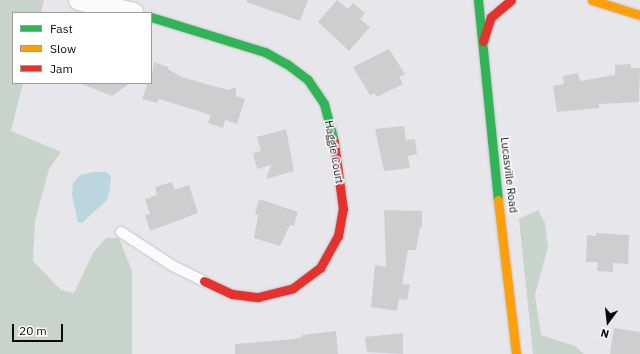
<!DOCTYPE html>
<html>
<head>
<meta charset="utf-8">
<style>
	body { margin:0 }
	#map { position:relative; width:640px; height:354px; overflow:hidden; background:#e7e7eb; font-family:"IBM Plex Sans",sans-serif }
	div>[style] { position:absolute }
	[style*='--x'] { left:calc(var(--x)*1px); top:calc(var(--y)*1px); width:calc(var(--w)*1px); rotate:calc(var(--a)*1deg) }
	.green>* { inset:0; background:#c8d3cc }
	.water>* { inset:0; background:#bcd6df }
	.building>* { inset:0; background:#cfcecf }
	.roads { filter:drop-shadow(0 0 1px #c5c5c8) drop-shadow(0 0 1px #c5c5c8) }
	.lane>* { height:10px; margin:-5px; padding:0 5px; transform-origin:5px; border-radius:5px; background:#fbfbfc }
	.street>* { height:20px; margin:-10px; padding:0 10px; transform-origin:10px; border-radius:10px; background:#fbfbfc }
	.fast>* { height:9px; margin:-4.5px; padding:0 4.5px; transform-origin:4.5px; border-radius:4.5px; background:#30b455 }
	.slow>* { height:9px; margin:-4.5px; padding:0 4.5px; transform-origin:4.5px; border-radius:4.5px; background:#ff9f0a }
	.jam>* { height:9px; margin:-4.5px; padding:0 4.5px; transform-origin:4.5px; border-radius:4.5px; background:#e5322d }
	span { translate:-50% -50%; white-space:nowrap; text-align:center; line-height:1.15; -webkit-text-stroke:3px #fff; paint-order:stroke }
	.street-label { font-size:11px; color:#0b0b0e }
	.legend { position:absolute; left:12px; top:12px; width:140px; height:72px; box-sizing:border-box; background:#fff; border:1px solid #9d9d9f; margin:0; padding:5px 7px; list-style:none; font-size:12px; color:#0b0b0e }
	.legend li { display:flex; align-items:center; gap:8px; height:20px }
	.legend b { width:20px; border:1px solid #9d9d9f }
	.north { position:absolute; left:588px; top:302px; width:40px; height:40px; -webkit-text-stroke:3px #fff; paint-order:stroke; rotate:195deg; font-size:11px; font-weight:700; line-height:16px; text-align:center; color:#0b0b0e }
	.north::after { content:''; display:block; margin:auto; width:14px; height:18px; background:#0b0b0e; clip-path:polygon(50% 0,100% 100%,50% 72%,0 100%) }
	.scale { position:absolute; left:12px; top:324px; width:51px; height:18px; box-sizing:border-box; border:2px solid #0b0b0e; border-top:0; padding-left:5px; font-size:12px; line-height:14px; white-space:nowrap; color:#0b0b0e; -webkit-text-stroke:3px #fff; paint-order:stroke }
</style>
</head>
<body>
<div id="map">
	<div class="green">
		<div style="clip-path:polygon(0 0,44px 0,41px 13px,13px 13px,13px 83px,23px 83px,11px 131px,61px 152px,49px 169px,35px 221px,33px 261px,61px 290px,74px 293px,93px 253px,106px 238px,119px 238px,132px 271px,132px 354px,0 354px)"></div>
		<div style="clip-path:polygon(538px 210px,545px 223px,548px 247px,535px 295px,541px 335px,575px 346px,584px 354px,533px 354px,519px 219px)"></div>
	</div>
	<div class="water">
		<div style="clip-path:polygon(93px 172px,106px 172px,111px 176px,110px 189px,107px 200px,97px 209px,82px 223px,78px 222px,72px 195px,73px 183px,80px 175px)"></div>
	</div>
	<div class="building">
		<div style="clip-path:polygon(247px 0,308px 0,300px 21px,247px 2px)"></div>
		<div style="clip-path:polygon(337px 0,348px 9px,353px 3px,365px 13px,360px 19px,370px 27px,349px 51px,318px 22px)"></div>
		<div style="clip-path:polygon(389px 49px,405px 74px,399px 77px,403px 84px,377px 97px,374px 93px,370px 95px,353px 67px)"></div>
		<div style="clip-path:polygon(154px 62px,168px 67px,168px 69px,182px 77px,206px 84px,229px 90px,236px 87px,236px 96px,245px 99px,237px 124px,225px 120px,223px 128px,208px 123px,211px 115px,159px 99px,157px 103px,142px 99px,148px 83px,151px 83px)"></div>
		<div style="clip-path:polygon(631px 64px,631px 68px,640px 68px,639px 102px,599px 104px,599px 108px,557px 112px,553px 86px,564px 84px,563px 76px,578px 73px,580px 81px,615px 75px,615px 65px)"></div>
		<div style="clip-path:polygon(79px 83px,130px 83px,112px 96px)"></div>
		<div style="clip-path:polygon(404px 126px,406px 140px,415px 139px,417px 154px,408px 156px,410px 168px,384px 171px,375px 129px)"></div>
		<div style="clip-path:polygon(286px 129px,294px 171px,266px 179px,271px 165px,257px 169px,253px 153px,261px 151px,257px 137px)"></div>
		<div style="clip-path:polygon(172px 182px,175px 190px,189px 185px,198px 213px,150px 231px,145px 215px,150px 214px,145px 199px,157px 195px,155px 187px)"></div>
		<div style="clip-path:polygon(259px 199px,298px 212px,294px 226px,290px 225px,280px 246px,254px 238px,258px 215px,255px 214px)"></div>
		<div style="clip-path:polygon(384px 210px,422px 211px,422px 227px,420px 227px,416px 250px,408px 250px,402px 284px,410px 285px,407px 300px,399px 299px,397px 311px,371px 307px,375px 265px,386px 267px)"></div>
		<div style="clip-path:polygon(596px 233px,629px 235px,628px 264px,613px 263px,613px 272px,597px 271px,598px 262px,586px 262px,587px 235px,596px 236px)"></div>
		<div style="clip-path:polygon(614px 328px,640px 332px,640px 354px,610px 354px)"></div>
		<div style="clip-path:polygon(336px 331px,338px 354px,235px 354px,235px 344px,294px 339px,302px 337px,302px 335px)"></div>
		<div style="clip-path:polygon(403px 333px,403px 354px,367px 352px,365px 337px)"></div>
	</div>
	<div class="roads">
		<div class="lane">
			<div style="--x:121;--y:232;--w:62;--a:33.2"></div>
			<div style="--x:173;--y:266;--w:34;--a:26"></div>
		</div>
		<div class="street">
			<div style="--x:79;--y:0;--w:56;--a:13.5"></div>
		</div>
		<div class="fast">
			<div style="--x:478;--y:0;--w:201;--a:84.3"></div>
			<div style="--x:151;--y:17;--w:119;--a:17.1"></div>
			<div style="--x:265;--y:52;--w:25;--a:29"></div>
			<div style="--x:287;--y:64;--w:26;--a:37"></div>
			<div style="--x:308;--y:80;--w:29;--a:56"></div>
			<div style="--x:324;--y:104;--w:39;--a:75"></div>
		</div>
		<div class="slow">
			<div style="--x:592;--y:0;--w:50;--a:17.4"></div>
			<div style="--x:498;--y:200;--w:155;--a:83.3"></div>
		</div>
		<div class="jam">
			<div style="--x:483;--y:41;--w:25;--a:-72"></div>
			<div style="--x:491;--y:17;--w:26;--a:-40"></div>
			<div style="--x:204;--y:281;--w:31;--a:25"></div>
			<div style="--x:232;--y:294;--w:26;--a:7"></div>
			<div style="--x:258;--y:297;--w:36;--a:-14"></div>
			<div style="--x:293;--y:288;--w:34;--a:-37"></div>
			<div style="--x:320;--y:268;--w:37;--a:-61"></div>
			<div style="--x:338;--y:236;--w:27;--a:-80"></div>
			<div style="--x:343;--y:209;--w:68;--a:-97.7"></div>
		</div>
	</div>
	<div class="street-label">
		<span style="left:334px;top:152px;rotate:80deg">Haggle Court</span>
		<span style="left:509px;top:175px;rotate:83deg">Lucasville Road</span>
	</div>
	<ul class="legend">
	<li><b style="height:5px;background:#30b455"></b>Fast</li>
	<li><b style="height:5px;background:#ff9f0a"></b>Slow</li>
	<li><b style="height:5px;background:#e5322d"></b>Jam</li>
	</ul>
	<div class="north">N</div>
	<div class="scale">20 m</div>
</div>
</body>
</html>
